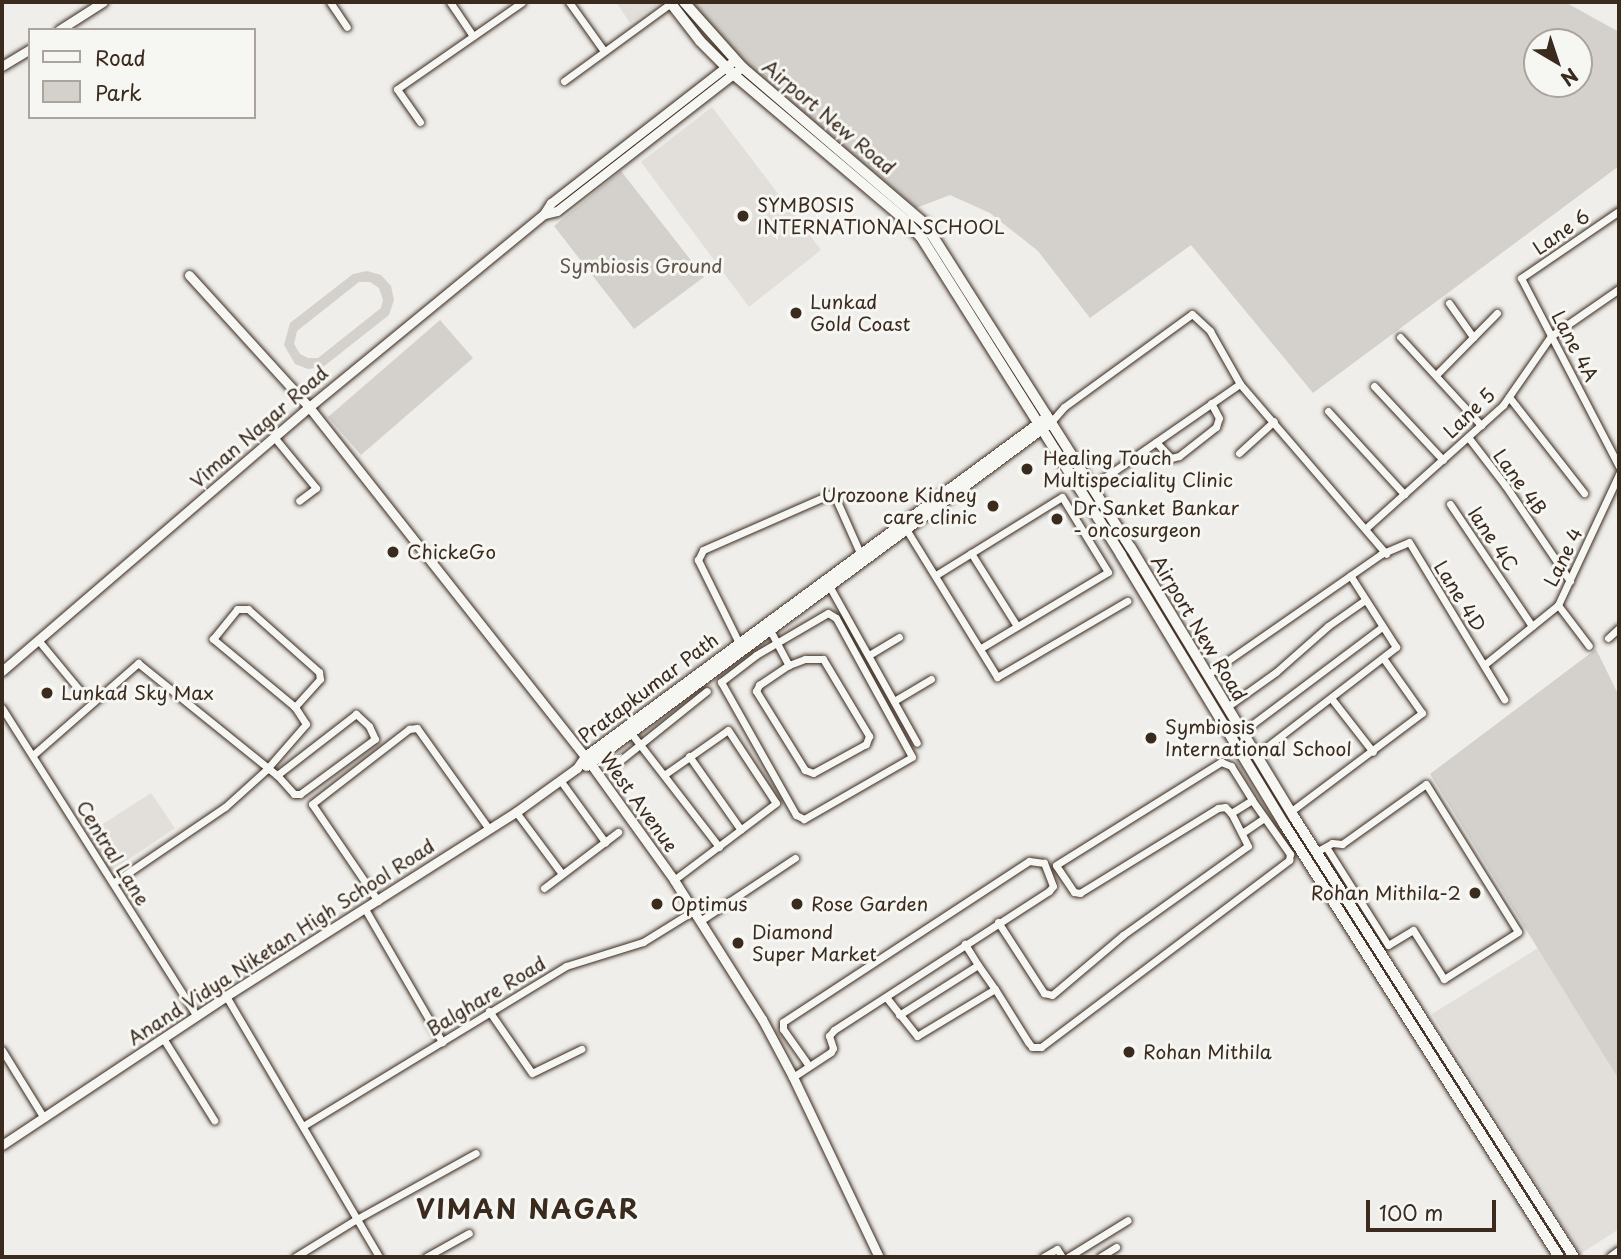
<!DOCTYPE html>
<html>
<head>
<meta charset="utf-8">
<style>
	body { margin:0 }
	#map { position:relative; width:1621px; height:1259px; overflow:hidden; background:#efeeea; font-family:"Playpen Sans",sans-serif }
	div>[style] { position:absolute }
	[style*='--x'] { left:calc(var(--x)*1px); top:calc(var(--y)*1px); width:calc(var(--w)*1px); rotate:calc(var(--a)*1deg) }
	.built>* { inset:0; background:#e2dfdb }
	.green>* { inset:0; background:#d4d1cc }
	.roads { filter:drop-shadow(0 0 2px #3b2a1e) drop-shadow(0 0 2px #3b2a1e) }
	.minor>* { height:7px; margin:-3.5px; padding:0 3.5px; transform-origin:3.5px; border-radius:3.5px; background:#f6f6f2 }
	.tertiary>* { height:9px; margin:-4.5px; padding:0 4.5px; transform-origin:4.5px; border-radius:4.5px; background:#f6f6f2 }
	.secondary>* { height:10px; margin:-5px; padding:0 5px; transform-origin:5px; border-radius:5px; background:#f6f6f2 }
	.dots>* { width:19px; height:19px; translate:-50% -50%; box-sizing:border-box; border:4px solid #f6f6f2; border-radius:50% }
	span { translate:-50% -50%; white-space:nowrap; text-align:center; line-height:1.15; -webkit-text-stroke:6px #f6f6f2; paint-order:stroke }
	.street-label { font-size:19px; color:#3b2a1e }
	.poi-label { font-size:19px; color:#3b2a1e }
	.left { translate:0 -50%; text-align:left }
	.right { translate:-100% -50%; text-align:right }
	.park-label { font-size:19px; color:#61544a }
	.district-label { font-size:26px; color:#3b2a1e; font-weight:700; letter-spacing:2px }
	.frame { position:absolute; inset:0; border:4px solid #3b2a1e; pointer-events:none }
	.legend { position:absolute; left:28px; top:28px; width:228px; height:91px; box-sizing:border-box; background:#f6f6f2; border:2px solid #aba49d; margin:0; padding:9px 12px; list-style:none; font-size:21px; color:#3b2a1e }
	.legend li { display:flex; align-items:center; gap:14px; height:35px }
	.legend b { width:35px; border:2px solid #aba49d }
	.north { position:absolute; left:1523px; top:28px; width:70px; height:70px; box-sizing:border-box; background:#f6f6f2; border:2px solid #aba49d; border-radius:50%; rotate:141deg; font-size:19px; font-weight:700; line-height:28px; text-align:center; color:#3b2a1e }
	.north::after { content:''; display:block; margin:auto; width:24px; height:32px; background:#3b2a1e; clip-path:polygon(50% 0,100% 100%,50% 72%,0 100%) }
	.scale { position:absolute; left:1366px; top:1200px; width:130px; height:32px; box-sizing:border-box; border:4px solid #3b2a1e; border-top:0; padding-left:9px; font-size:21px; line-height:24px; white-space:nowrap; color:#3b2a1e; -webkit-text-stroke:5px #f6f6f2; paint-order:stroke }
</style>
</head>
<body>
<div id="map">
	<div class="built">
		<div style="clip-path:polygon(616px 2px,657px 2px,658px 4px,630px 23px)"></div>
		<div style="clip-path:polygon(712px 107px,821px 250px,749px 307px,641px 162px)"></div>
		<div style="clip-path:polygon(151px 793px,175px 828px,110px 872px,86px 835px)"></div>
		<div style="clip-path:polygon(1538px 948px,1619px 1080px,1619px 1229px,1580px 1254px,1432px 1014px)"></div>
	</div>
	<div class="green">
		<div style="clip-path:polygon(evenodd,690px 2px,1565px 2px,1619px 32px,1619px 166px,1313px 393px,1191px 245px,1090px 318px,1038px 251px,990px 213px,950px 195px,916px 208px,729px 50px,690px 2px,1537px 42px,1579px 42px,1579px 84px,1537px 84px,1537px 42px)"></div>
		<div style="clip-path:polygon(621px 171px,704px 277px,634px 329px,554px 226px)"></div>
		<div style="clip-path:polygon(evenodd,367px 271px,381px 275px,391px 286px,394px 300px,389px 315px,323px 367px,308px 369px,295px 364px,284px 345px,290px 323px,353px 274px,367px 271px,359px 282px,370px 282px,379px 288px,383px 300px,381px 308px,318px 358px,308px 358px,300px 354px,294px 344px,297px 331px,359px 282px)"></div>
		<div style="clip-path:polygon(440px 320px,473px 358px,361px 455px,328px 417px)"></div>
		<div style="clip-path:polygon(1596px 649px,1619px 696px,1619px 1080px,1430px 774px)"></div>
	</div>
	<div class="roads">
		<div class="minor">
			<div style="--x:330;--y:2;--w:30;--a:56"></div>
			<div style="--x:450;--y:2;--w:41;--a:55.9"></div>
			<div style="--x:569;--y:2;--w:60;--a:54.5"></div>
			<div style="--x:564;--y:81;--w:132;--a:-36.1"></div>
			<div style="--x:420;--y:122;--w:40;--a:-124.9"></div>
			<div style="--x:397;--y:89;--w:152;--a:-34.8"></div>
			<div style="--x:1619;--y:211;--w:119;--a:145.6"></div>
			<div style="--x:1521;--y:278;--w:212;--a:62.5"></div>
			<div style="--x:1449;--y:303;--w:42;--a:54.8"></div>
			<div style="--x:1400;--y:337;--w:120;--a:47.4"></div>
			<div style="--x:1436;--y:375;--w:87;--a:-45.5"></div>
			<div style="--x:1374;--y:386;--w:101;--a:47"></div>
			<div style="--x:1509;--y:397;--w:122;--a:52"></div>
			<div style="--x:1328;--y:411;--w:113;--a:47.5"></div>
			<div style="--x:1051;--y:422;--w:20;--a:-49"></div>
			<div style="--x:1064;--y:407;--w:158;--a:-36"></div>
			<div style="--x:1192;--y:314;--w:25;--a:43"></div>
			<div style="--x:1210;--y:331;--w:61;--a:60.5"></div>
			<div style="--x:1240;--y:384;--w:224;--a:49.3"></div>
			<div style="--x:274;--y:437;--w:66;--a:50.5"></div>
			<div style="--x:316;--y:488;--w:21;--a:143"></div>
			<div style="--x:1468;--y:437;--w:61;--a:52.4"></div>
			<div style="--x:1505;--y:485;--w:116;--a:55.9"></div>
			<div style="--x:1156;--y:442;--w:22;--a:47"></div>
			<div style="--x:1171;--y:458;--w:8;--a:-14"></div>
			<div style="--x:1179;--y:456;--w:47;--a:-38.1"></div>
			<div style="--x:1216;--y:427;--w:9;--a:-72"></div>
			<div style="--x:1219;--y:418;--w:17;--a:-118"></div>
			<div style="--x:1239;--y:453;--w:47;--a:-42.4"></div>
			<div style="--x:1091;--y:487;--w:181;--a:-34.7"></div>
			<div style="--x:1450;--y:504;--w:147;--a:56.1"></div>
			<div style="--x:1366;--y:528;--w:184;--a:-41.9"></div>
			<div style="--x:1503;--y:405;--w:84;--a:-55.2"></div>
			<div style="--x:1551;--y:336;--w:83;--a:-34.7"></div>
			<div style="--x:906;--y:529;--w:174;--a:58.4"></div>
			<div style="--x:997;--y:677;--w:151;--a:-30.3"></div>
			<div style="--x:971;--y:553;--w:86;--a:57.8"></div>
			<div style="--x:936;--y:575;--w:148;--a:-31.8"></div>
			<div style="--x:1062;--y:497;--w:88;--a:58.5"></div>
			<div style="--x:1108;--y:572;--w:148;--a:149.1"></div>
			<div style="--x:827;--y:582;--w:184;--a:60.8"></div>
			<div style="--x:1558;--y:605;--w:51;--a:52.9"></div>
			<div style="--x:828;--y:613;--w:9;--a:32"></div>
			<div style="--x:836;--y:618;--w:158;--a:61.3"></div>
			<div style="--x:912;--y:757;--w:125;--a:150.1"></div>
			<div style="--x:804;--y:819;--w:9;--a:-153"></div>
			<div style="--x:796;--y:815;--w:153;--a:-119.4"></div>
			<div style="--x:721;--y:682;--w:44;--a:-37.6"></div>
			<div style="--x:756;--y:655;--w:83;--a:-30.3"></div>
			<div style="--x:770;--y:630;--w:40;--a:62"></div>
			<div style="--x:789;--y:665;--w:17;--a:-21"></div>
			<div style="--x:805;--y:659;--w:18;--a:0"></div>
			<div style="--x:823;--y:659;--w:90;--a:59.1"></div>
			<div style="--x:869;--y:736;--w:9;--a:111"></div>
			<div style="--x:866;--y:744;--w:60;--a:151.3"></div>
			<div style="--x:813;--y:773;--w:9;--a:-159"></div>
			<div style="--x:805;--y:770;--w:93;--a:-121.8"></div>
			<div style="--x:756;--y:691;--w:7;--a:-63"></div>
			<div style="--x:759;--y:685;--w:36;--a:-34"></div>
			<div style="--x:1608;--y:638;--w:15;--a:-42"></div>
			<div style="--x:38;--y:640;--w:67;--a:50.4"></div>
			<div style="--x:739;--y:643;--w:93;--a:-116.3"></div>
			<div style="--x:698;--y:560;--w:11;--a:-63"></div>
			<div style="--x:703;--y:550;--w:137;--a:-23.7"></div>
			<div style="--x:828;--y:495;--w:9;--a:27"></div>
			<div style="--x:836;--y:499;--w:59;--a:66"></div>
			<div style="--x:869;--y:655;--w:35;--a:-31"></div>
			<div style="--x:1484;--y:665;--w:95;--a:-39"></div>
			<div style="--x:1558;--y:605;--w:145;--a:-65"></div>
			<div style="--x:1207;--y:675;--w:212;--a:-34.8"></div>
			<div style="--x:1381;--y:554;--w:30;--a:-23"></div>
			<div style="--x:1409;--y:542;--w:184;--a:58.8"></div>
			<div style="--x:1331;--y:698;--w:68;--a:52.1"></div>
			<div style="--x:894;--y:701;--w:43;--a:-30.7"></div>
			<div style="--x:1227;--y:707;--w:60;--a:-35.5"></div>
			<div style="--x:1276;--y:672;--w:69;--a:-41.5"></div>
			<div style="--x:1328;--y:626;--w:45;--a:-35.1"></div>
			<div style="--x:2;--y:708;--w:363;--a:57.7"></div>
			<div style="--x:1242;--y:732;--w:175;--a:-36.9"></div>
			<div style="--x:631;--y:733;--w:144;--a:52.3"></div>
			<div style="--x:33;--y:755;--w:140;--a:-41.2"></div>
			<div style="--x:138;--y:663;--w:179;--a:38.9"></div>
			<div style="--x:277;--y:775;--w:25;--a:48"></div>
			<div style="--x:294;--y:794;--w:6;--a:0"></div>
			<div style="--x:300;--y:794;--w:93;--a:-36.3"></div>
			<div style="--x:375;--y:739;--w:14;--a:-115"></div>
			<div style="--x:369;--y:726;--w:18;--a:-137"></div>
			<div style="--x:356;--y:714;--w:100;--a:142.3"></div>
			<div style="--x:1256;--y:755;--w:177;--a:-37.6"></div>
			<div style="--x:1396;--y:647;--w:85;--a:-122.6"></div>
			<div style="--x:689;--y:756;--w:90;--a:54.9"></div>
			<div style="--x:1221;--y:762;--w:11;--a:22"></div>
			<div style="--x:1231;--y:766;--w:40;--a:58"></div>
			<div style="--x:1252;--y:800;--w:25;--a:148"></div>
			<div style="--x:1231;--y:813;--w:8;--a:-135"></div>
			<div style="--x:1225;--y:807;--w:7;--a:172"></div>
			<div style="--x:1218;--y:808;--w:162;--a:148.4"></div>
			<div style="--x:1080;--y:893;--w:6;--a:-171"></div>
			<div style="--x:1074;--y:892;--w:32;--a:-124"></div>
			<div style="--x:1056;--y:865;--w:195;--a:-32"></div>
			<div style="--x:617;--y:763;--w:115;--a:-38.7"></div>
			<div style="--x:664;--y:775;--w:78;--a:-35.1"></div>
			<div style="--x:728;--y:730;--w:87;--a:56.7"></div>
			<div style="--x:776;--y:803;--w:128;--a:143"></div>
			<div style="--x:560;--y:780;--w:77;--a:54"></div>
			<div style="--x:516;--y:812;--w:77;--a:53.4"></div>
			<div style="--x:1290;--y:812;--w:165;--a:-36.9"></div>
			<div style="--x:1422;--y:713;--w:67;--a:-125.3"></div>
			<div style="--x:1242;--y:833;--w:27;--a:-34"></div>
			<div style="--x:1316;--y:852;--w:18;--a:-29"></div>
			<div style="--x:1332;--y:843;--w:10;--a:6"></div>
			<div style="--x:1342;--y:844;--w:103;--a:-35.5"></div>
			<div style="--x:1426;--y:784;--w:174;--a:58.1"></div>
			<div style="--x:1518;--y:932;--w:88;--a:147.6"></div>
			<div style="--x:1444;--y:979;--w:58;--a:-122.3"></div>
			<div style="--x:1413;--y:930;--w:29;--a:149"></div>
			<div style="--x:1388;--y:945;--w:116;--a:-122.3"></div>
			<div style="--x:113;--y:883;--w:135;--a:-34.2"></div>
			<div style="--x:225;--y:807;--w:55;--a:-42.1"></div>
			<div style="--x:266;--y:770;--w:61;--a:-49"></div>
			<div style="--x:306;--y:724;--w:20;--a:-123"></div>
			<div style="--x:295;--y:707;--w:107;--a:-140.3"></div>
			<div style="--x:213;--y:639;--w:38;--a:-51"></div>
			<div style="--x:237;--y:609;--w:11;--a:0"></div>
			<div style="--x:248;--y:609;--w:95;--a:41.6"></div>
			<div style="--x:319;--y:672;--w:7;--a:82"></div>
			<div style="--x:320;--y:679;--w:38;--a:132"></div>
			<div style="--x:544;--y:888;--w:93;--a:-37.1"></div>
			<div style="--x:378;--y:901;--w:117;--a:-124.2"></div>
			<div style="--x:312;--y:804;--w:123;--a:-37.7"></div>
			<div style="--x:409;--y:729;--w:8;--a:-7"></div>
			<div style="--x:417;--y:728;--w:124;--a:54.5"></div>
			<div style="--x:365;--y:909;--w:154;--a:59.9"></div>
			<div style="--x:700;--y:921;--w:114;--a:-33.6"></div>
			<div style="--x:998;--y:922;--w:85;--a:57.1"></div>
			<div style="--x:1044;--y:993;--w:8;--a:14"></div>
			<div style="--x:1052;--y:995;--w:93;--a:-40.2"></div>
			<div style="--x:1123;--y:935;--w:153;--a:-35.5"></div>
			<div style="--x:1248;--y:846;--w:37;--a:-117"></div>
			<div style="--x:978;--y:965;--w:29;--a:55"></div>
			<div style="--x:226;--y:996;--w:303;--a:59.6"></div>
			<div style="--x:886;--y:997;--w:50;--a:51.5"></div>
			<div style="--x:917;--y:1036;--w:91;--a:-31.1"></div>
			<div style="--x:995;--y:989;--w:62;--a:58.1"></div>
			<div style="--x:1028;--y:1042;--w:6;--a:51"></div>
			<div style="--x:1032;--y:1047;--w:9;--a:0"></div>
			<div style="--x:1041;--y:1047;--w:311;--a:-37"></div>
			<div style="--x:1289;--y:860;--w:6;--a:-81"></div>
			<div style="--x:1290;--y:854;--w:66;--a:-125.1"></div>
			<div style="--x:489;--y:1011;--w:75;--a:55.3"></div>
			<div style="--x:532;--y:1073;--w:55;--a:-26.1"></div>
			<div style="--x:899;--y:1015;--w:93;--a:-32.3"></div>
			<div style="--x:978;--y:965;--w:25;--a:-122"></div>
			<div style="--x:163;--y:1038;--w:97;--a:58.1"></div>
			<div style="--x:2;--y:1050;--w:80;--a:58.3"></div>
			<div style="--x:793;--y:1077;--w:45;--a:-33.3"></div>
			<div style="--x:831;--y:1052;--w:4;--a:-63"></div>
			<div style="--x:833;--y:1048;--w:13;--a:-108"></div>
			<div style="--x:829;--y:1036;--w:8;--a:-50"></div>
			<div style="--x:834;--y:1030;--w:256;--a:-32.9"></div>
			<div style="--x:1049;--y:891;--w:6;--a:-51"></div>
			<div style="--x:1053;--y:886;--w:25;--a:-111"></div>
			<div style="--x:1044;--y:863;--w:15;--a:-172"></div>
			<div style="--x:1029;--y:861;--w:294;--a:146.8"></div>
			<div style="--x:783;--y:1022;--w:7;--a:90"></div>
			<div style="--x:783;--y:1029;--w:45;--a:54.9"></div>
			<div style="--x:303;--y:1126;--w:308;--a:-31.3"></div>
			<div style="--x:566;--y:966;--w:81;--a:-17.3"></div>
			<div style="--x:643;--y:942;--w:59;--a:-31.8"></div>
			<div style="--x:295;--y:1257;--w:70;--a:-31.7"></div>
			<div style="--x:355;--y:1220;--w:138;--a:-29"></div>
			<div style="--x:426;--y:1257;--w:49;--a:-29.2"></div>
			<div style="--x:1043;--y:1257;--w:16;--a:-30"></div>
			<div style="--x:1057;--y:1249;--w:9;--a:58"></div>
			<div style="--x:1068;--y:1257;--w:70;--a:-31.7"></div>
			<div style="--x:1100;--y:1257;--w:19;--a:-32"></div>
		</div>
		<div class="tertiary">
			<div style="--x:59;--y:30;--w:52;--a:-32.5"></div>
			<div style="--x:2;--y:66;--w:33;--a:-31"></div>
			<div style="--x:544;--y:214;--w:13;--a:-13"></div>
			<div style="--x:557;--y:211;--w:229;--a:-37.9"></div>
			<div style="--x:189;--y:275;--w:178;--a:47.7"></div>
			<div style="--x:309;--y:407;--w:445;--a:51.7"></div>
			<div style="--x:585;--y:756;--w:153;--a:54.3"></div>
			<div style="--x:674;--y:880;--w:165;--a:57.7"></div>
			<div style="--x:762;--y:1019;--w:66;--a:61.9"></div>
			<div style="--x:793;--y:1077;--w:199;--a:64.5"></div>
			<div style="--x:2;--y:671;--w:405;--a:-40.7"></div>
			<div style="--x:309;--y:407;--w:304;--a:-39.4"></div>
			<div style="--x:544;--y:214;--w:13;--a:-58"></div>
			<div style="--x:551;--y:203;--w:228;--a:-37.9"></div>
			<div style="--x:586;--y:766;--w:573;--a:-36.49"></div>
			<div style="--x:2;--y:1145;--w:269;--a:-33.6"></div>
			<div style="--x:226;--y:996;--w:343;--a:-32.4"></div>
			<div style="--x:516;--y:812;--w:75;--a:-35.8"></div>
			<div style="--x:577;--y:768;--w:14;--a:-56"></div>
			<div style="--x:585;--y:756;--w:574;--a:-36.35"></div>
			<div style="--x:1611;--y:1257;--w:10;--a:-37"></div>
		</div>
		<div class="secondary">
			<div style="--x:670;--y:2;--w:49;--a:52.4"></div>
			<div style="--x:700;--y:41;--w:47;--a:45"></div>
			<div style="--x:733;--y:74;--w:226;--a:40.3"></div>
			<div style="--x:905;--y:220;--w:23;--a:47"></div>
			<div style="--x:921;--y:237;--w:376;--a:57.8"></div>
			<div style="--x:1121;--y:555;--w:315;--a:58.8"></div>
			<div style="--x:1284;--y:824;--w:513;--a:57.58"></div>
			<div style="--x:684;--y:2;--w:87;--a:48.3"></div>
			<div style="--x:742;--y:67;--w:241;--a:40.6"></div>
			<div style="--x:925;--y:224;--w:384;--a:57.6"></div>
			<div style="--x:1131;--y:548;--w:315;--a:58.8"></div>
			<div style="--x:1294;--y:817;--w:522;--a:57.53"></div>
		</div>
	</div>
	<div class="dots">
		<div style="left:743px;top:216px;background:#3b2a1e"></div>
		<div style="left:796px;top:313px;background:#3b2a1e"></div>
		<div style="left:1027px;top:469px;background:#3b2a1e"></div>
		<div style="left:993px;top:506px;background:#3b2a1e"></div>
		<div style="left:1057px;top:519px;background:#3b2a1e"></div>
		<div style="left:393px;top:552px;background:#3b2a1e"></div>
		<div style="left:47px;top:693px;background:#3b2a1e"></div>
		<div style="left:1151px;top:738px;background:#3b2a1e"></div>
		<div style="left:1475px;top:893px;background:#3b2a1e"></div>
		<div style="left:657px;top:904px;background:#3b2a1e"></div>
		<div style="left:797px;top:904px;background:#3b2a1e"></div>
		<div style="left:738px;top:943px;background:#3b2a1e"></div>
		<div style="left:1129px;top:1052px;background:#3b2a1e"></div>
	</div>
	<div class="street-label">
		<span style="left:829px;top:117px;rotate:40deg">Airport New Road</span>
		<span style="left:1561px;top:232px;rotate:-35deg">Lane 6</span>
		<span style="left:1575px;top:346px;rotate:62deg">Lane 4A</span>
		<span style="left:1469px;top:413px;rotate:-44deg">Lane 5</span>
		<span style="left:259px;top:427px;rotate:-41deg">Viman Nagar Road</span>
		<span style="left:1520px;top:482px;rotate:54deg">Lane 4B</span>
		<span style="left:1493px;top:539px;rotate:56deg">lane 4C</span>
		<span style="left:1563px;top:557px;rotate:-64deg">Lane 4</span>
		<span style="left:1460px;top:596px;rotate:58deg">Lane 4D</span>
		<span style="left:1199px;top:628px;rotate:59deg">Airport New Road</span>
		<span style="left:648px;top:688px;rotate:-37deg">Pratapkumar Path</span>
		<span style="left:639px;top:802px;rotate:54deg">West Avenue</span>
		<span style="left:113px;top:853px;rotate:58deg">Central Lane</span>
		<span style="left:281px;top:942px;rotate:-33deg">Anand Vidya Niketan High School Road</span>
		<span style="left:486px;top:996px;rotate:-31deg">Balghare Road</span>
	</div>
	<div class="poi-label">
		<span class="left" style="left:757px;top:216px">SYMBOSIS<br>INTERNATIONAL SCHOOL</span>
		<span class="left" style="left:810px;top:313px">Lunkad<br>Gold Coast</span>
		<span class="left" style="left:1043px;top:469px">Healing Touch<br>Multispeciality Clinic</span>
		<span class="right" style="left:977px;top:506px">Urozoone Kidney<br>care clinic</span>
		<span class="left" style="left:1073px;top:519px">Dr Sanket Bankar<br>- oncosurgeon</span>
		<span class="left" style="left:407px;top:552px">ChickeGo</span>
		<span class="left" style="left:61px;top:693px">Lunkad Sky Max</span>
		<span class="left" style="left:1165px;top:738px">Symbiosis<br>International School</span>
		<span class="right" style="left:1461px;top:893px">Rohan Mithila-2</span>
		<span class="left" style="left:671px;top:904px">Optimus</span>
		<span class="left" style="left:811px;top:904px">Rose Garden</span>
		<span class="left" style="left:752px;top:943px">Diamond<br>Super Market</span>
		<span class="left" style="left:1143px;top:1052px">Rohan Mithila</span>
	</div>
	<div class="park-label">
		<span style="left:641px;top:266px">Symbiosis Ground</span>
	</div>
	<div class="district-label">
		<span style="left:528px;top:1209px">VIMAN NAGAR</span>
	</div>
	<div class="frame"></div>
	<ul class="legend">
	<li><b style="height:9px;background:#f6f6f2"></b>Road</li>
	<li><b style="height:19px;background:#d4d1cc"></b>Park</li>
	</ul>
	<div class="north">N</div>
	<div class="scale">100 m</div>
</div>
</body>
</html>
